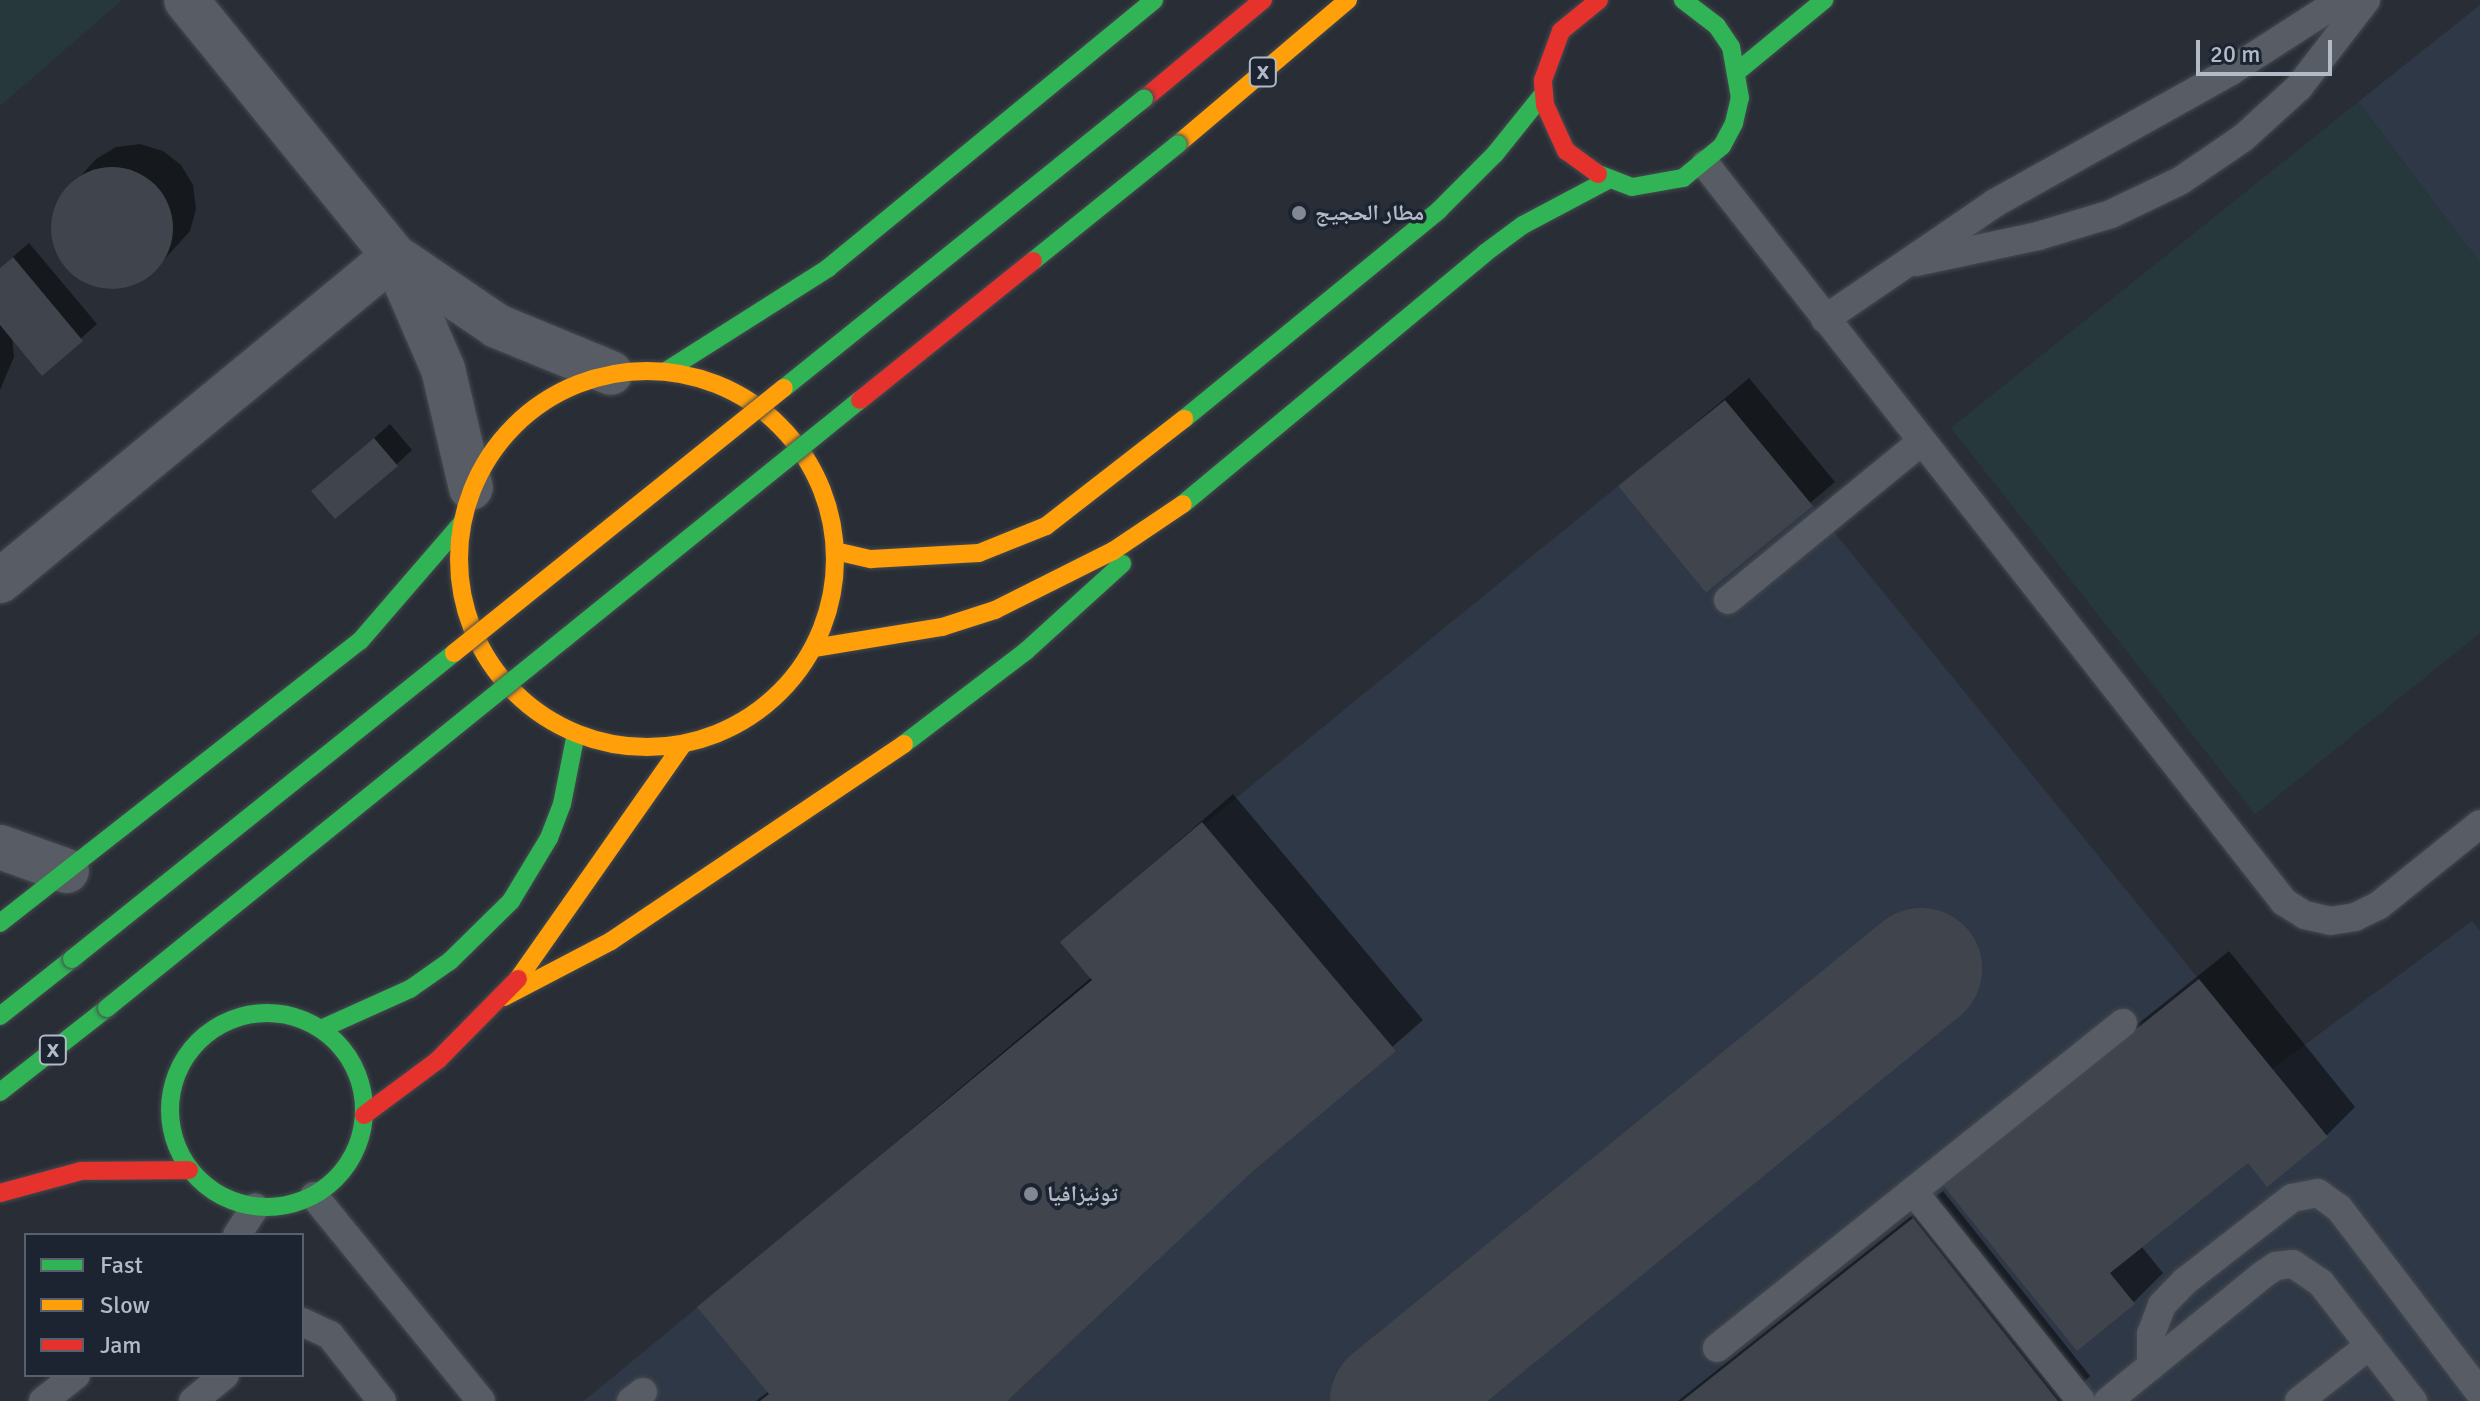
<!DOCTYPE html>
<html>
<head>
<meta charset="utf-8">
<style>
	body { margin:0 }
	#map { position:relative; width:2480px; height:1401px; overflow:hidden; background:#292e36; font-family:Signika,"Noto Naskh Arabic",sans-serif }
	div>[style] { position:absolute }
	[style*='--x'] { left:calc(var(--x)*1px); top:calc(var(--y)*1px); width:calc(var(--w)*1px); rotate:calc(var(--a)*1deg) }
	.airport>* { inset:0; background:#2f3846 }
	.green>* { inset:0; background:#26383c }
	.shadow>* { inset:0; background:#0007 }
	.taxiway>* { height:122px; margin:-61px; padding:0 61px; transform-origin:61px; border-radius:61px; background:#40444c }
	.building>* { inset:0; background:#40444c }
	.round { border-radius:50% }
	.roads { filter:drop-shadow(0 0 2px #45494f) drop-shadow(0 0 2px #45494f) }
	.lane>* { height:28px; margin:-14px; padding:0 14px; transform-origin:14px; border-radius:14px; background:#585c64 }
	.street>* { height:44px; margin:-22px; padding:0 22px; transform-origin:22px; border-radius:22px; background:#585c64 }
	.fast>* { height:18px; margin:-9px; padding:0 9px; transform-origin:9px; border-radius:9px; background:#30b455 }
	.fast>.ring { margin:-9px; padding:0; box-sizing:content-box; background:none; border:18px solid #30b455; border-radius:50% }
	.slow>* { height:18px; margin:-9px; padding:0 9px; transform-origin:9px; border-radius:9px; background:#ff9f0a }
	.slow>.ring { margin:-9px; padding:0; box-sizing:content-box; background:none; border:18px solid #ff9f0a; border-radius:50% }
	.jam>* { height:18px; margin:-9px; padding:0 9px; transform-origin:9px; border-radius:9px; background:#e5322d }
	.bridges { filter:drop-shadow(0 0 2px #464a51) drop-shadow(0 0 2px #464a51) }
	.fast-bridge>* { height:18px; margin:-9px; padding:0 9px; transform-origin:9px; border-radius:9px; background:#30b455 }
	.slow-bridge>* { height:18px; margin:-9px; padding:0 9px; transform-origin:9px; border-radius:9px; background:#ff9f0a }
	.jam-bridge>* { height:18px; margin:-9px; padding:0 9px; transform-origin:9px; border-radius:9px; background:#e5322d }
	.dots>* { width:22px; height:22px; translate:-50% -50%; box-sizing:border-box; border:4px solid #1c2431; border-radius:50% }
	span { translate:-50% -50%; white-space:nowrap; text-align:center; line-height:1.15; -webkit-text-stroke:7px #1c2431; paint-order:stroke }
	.shield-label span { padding:2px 6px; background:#1c2431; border:2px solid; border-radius:6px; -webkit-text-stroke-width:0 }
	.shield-label { font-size:20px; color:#b2bac8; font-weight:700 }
	.poi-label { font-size:22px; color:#b2bac8; font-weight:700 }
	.left { translate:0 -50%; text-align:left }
	.legend { position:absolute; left:24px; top:1233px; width:280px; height:144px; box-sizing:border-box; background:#1c2431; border:2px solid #58606d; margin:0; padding:10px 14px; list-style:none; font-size:24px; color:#b2bac8 }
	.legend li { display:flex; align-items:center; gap:16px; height:40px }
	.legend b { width:40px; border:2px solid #58606d }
	.scale { position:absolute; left:2196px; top:40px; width:136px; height:36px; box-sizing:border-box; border:4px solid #b2bac8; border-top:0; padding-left:10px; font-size:24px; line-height:28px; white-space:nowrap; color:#b2bac8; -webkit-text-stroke:6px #1c2431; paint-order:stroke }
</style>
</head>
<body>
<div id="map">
	<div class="airport">
		<div style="clip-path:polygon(2480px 5px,2480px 263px,2358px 102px)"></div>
		<div style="clip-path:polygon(1618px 486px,1706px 593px,1813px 506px,2272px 1069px,2472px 921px,2480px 931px,2480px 1401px,584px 1401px,1092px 981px,1060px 942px)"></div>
	</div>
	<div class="green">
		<div style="clip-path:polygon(0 0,122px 0,0 106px)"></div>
		<div style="clip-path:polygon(2358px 102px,2480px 263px,2480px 633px,2255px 814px,1951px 428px)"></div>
	</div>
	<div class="shadow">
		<div style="clip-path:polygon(140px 144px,163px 151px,181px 165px,193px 185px,196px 209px,190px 231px,152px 273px,131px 285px,108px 289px,85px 282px,67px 268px,55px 247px,52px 224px,58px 201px,96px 159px,116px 147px)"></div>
		<div style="clip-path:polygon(29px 243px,97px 324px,42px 373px,12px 336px,14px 357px,0 390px,0 268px)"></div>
		<div style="clip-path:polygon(1749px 378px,1835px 482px,1706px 590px,1621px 486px)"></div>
		<div style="clip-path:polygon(390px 424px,412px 450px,396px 465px,314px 491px)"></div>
		<div style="clip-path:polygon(1233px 794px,1423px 1020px,1251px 1170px,1005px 1401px,756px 1401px,769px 1391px,700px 1307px,1092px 977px,1062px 942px)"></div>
		<div style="clip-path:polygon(2229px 951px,2355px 1107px,2326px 1136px,2248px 1160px,2141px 1246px,2163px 1273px,2134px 1302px,1974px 1155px)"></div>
		<div style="clip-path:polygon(1943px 1191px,2090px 1376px,2065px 1401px,1678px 1401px)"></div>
	</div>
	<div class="taxiway">
		<div style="--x:1391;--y:1401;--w:684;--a:-39.18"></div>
	</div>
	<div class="building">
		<div class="round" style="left:51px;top:167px;width:122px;height:122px"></div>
		<div style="clip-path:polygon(13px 257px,83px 341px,42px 376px,0 325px,0 268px)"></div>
		<div style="clip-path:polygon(1725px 400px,1813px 506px,1706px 593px,1618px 486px)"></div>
		<div style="clip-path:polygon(374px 438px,398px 466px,335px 519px,311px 491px)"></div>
		<div style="clip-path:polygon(1202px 822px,1396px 1051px,1253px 1171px,1007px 1401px,760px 1401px,769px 1394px,697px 1307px,1092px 980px,1060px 942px)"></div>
		<div style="clip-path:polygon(2199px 979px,2328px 1137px,2267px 1187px,2248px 1163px,2110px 1273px,2135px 1304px,2077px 1351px,1942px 1184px)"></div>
		<div style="clip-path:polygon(1913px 1218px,2058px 1401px,1682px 1401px)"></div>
	</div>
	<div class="roads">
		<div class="lane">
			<div style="--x:1705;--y:164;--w:938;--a:51.88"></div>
			<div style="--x:2284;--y:902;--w:25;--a:32"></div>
			<div style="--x:2305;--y:915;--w:26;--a:13"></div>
			<div style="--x:2330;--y:921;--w:25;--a:-9"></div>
			<div style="--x:2355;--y:917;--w:25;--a:-26"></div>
			<div style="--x:2378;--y:906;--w:131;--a:-38.8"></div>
			<div style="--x:1916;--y:262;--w:125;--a:-12"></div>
			<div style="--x:2038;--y:236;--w:76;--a:-16.8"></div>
			<div style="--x:2111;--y:214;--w:76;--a:-25.6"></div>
			<div style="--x:2180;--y:181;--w:76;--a:-34.3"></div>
			<div style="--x:2243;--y:138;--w:76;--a:-42.3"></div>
			<div style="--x:2299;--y:87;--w:110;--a:-52.4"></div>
			<div style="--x:1825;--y:319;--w:206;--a:-34.3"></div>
			<div style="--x:1995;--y:203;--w:270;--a:-29.2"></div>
			<div style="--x:2231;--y:71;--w:131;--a:-32.8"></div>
			<div style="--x:1728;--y:600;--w:249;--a:-39.3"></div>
			<div style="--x:1913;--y:1191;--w:269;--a:51.3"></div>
			<div style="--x:314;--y:1196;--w:264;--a:50.8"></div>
			<div style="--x:237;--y:1235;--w:33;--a:-57"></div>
			<div style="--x:302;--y:1322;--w:31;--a:25"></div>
			<div style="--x:330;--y:1335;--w:84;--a:51.8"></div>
			<div style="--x:1717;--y:1348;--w:520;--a:-38.68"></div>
			<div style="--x:2151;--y:1366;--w:32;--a:-90"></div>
			<div style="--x:2151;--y:1334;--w:31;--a:-69"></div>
			<div style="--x:2162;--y:1305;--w:32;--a:-46"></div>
			<div style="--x:2184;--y:1282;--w:137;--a:-37.9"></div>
			<div style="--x:2292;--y:1198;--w:26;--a:-11"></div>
			<div style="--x:2318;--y:1193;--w:26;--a:36"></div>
			<div style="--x:2339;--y:1208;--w:233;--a:52.7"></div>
			<div style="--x:43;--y:1401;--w:42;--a:-38.2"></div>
			<div style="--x:193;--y:1401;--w:41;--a:-39.1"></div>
			<div style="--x:631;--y:1401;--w:15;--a:-37"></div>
			<div style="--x:2108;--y:1401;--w:198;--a:-39.2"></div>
			<div style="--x:2261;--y:1276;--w:18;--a:-34"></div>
			<div style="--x:2276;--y:1266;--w:17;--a:-7"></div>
			<div style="--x:2293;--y:1264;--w:34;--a:34"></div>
			<div style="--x:2321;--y:1283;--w:150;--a:52.1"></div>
			<div style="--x:2299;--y:1401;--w:90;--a:-38.3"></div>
		</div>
		<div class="street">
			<div style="--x:186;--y:0;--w:330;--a:50.9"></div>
			<div style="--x:394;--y:256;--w:123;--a:66.6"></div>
			<div style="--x:443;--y:369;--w:122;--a:76.8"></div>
			<div style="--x:400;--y:260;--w:117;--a:34.2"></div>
			<div style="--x:497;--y:326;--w:123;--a:22.4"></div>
			<div style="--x:0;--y:581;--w:511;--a:-39.52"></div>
			<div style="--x:0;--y:847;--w:71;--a:19.7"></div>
		</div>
		<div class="fast">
			<div style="--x:1738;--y:71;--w:112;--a:-39.5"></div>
			<div style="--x:1598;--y:174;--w:36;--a:21"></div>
			<div style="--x:1632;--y:187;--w:52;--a:-10"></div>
			<div style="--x:1683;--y:178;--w:50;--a:-39.4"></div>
			<div style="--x:1722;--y:146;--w:26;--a:-62"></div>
			<div style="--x:1734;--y:123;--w:26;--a:-77"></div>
			<div style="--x:1740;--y:98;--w:52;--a:-100"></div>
			<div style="--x:1731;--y:47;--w:25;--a:-124"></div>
			<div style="--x:1717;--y:26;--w:43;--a:-142.6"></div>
			<div style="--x:666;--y:371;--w:192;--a:-32.4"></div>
			<div style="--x:828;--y:268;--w:422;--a:-39.4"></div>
			<div style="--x:1184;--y:419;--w:330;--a:-39.3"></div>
			<div style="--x:1439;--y:210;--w:79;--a:-45"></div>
			<div style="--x:1495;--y:154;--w:78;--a:-51.2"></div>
			<div style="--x:1183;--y:504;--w:393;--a:-39.7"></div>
			<div style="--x:1485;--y:253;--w:47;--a:-36.4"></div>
			<div style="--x:1523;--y:225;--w:96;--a:-27.9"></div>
			<div style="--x:904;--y:744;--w:153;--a:-37.3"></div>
			<div style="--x:1026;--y:651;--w:130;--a:-42.2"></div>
			<div style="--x:0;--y:923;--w:457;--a:-38.1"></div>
			<div style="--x:360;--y:641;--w:155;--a:-49.2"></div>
			<div class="ring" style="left:170px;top:1013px;width:176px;height:176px"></div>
			<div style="--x:0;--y:1016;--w:92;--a:-38.4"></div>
			<div style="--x:321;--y:1029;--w:98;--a:-24.2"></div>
			<div style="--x:410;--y:989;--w:49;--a:-35"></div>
			<div style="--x:450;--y:961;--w:86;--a:-44.5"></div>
			<div style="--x:511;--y:901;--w:74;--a:-58.9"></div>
			<div style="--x:549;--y:838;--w:36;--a:-69"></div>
			<div style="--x:562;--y:804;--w:72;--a:-78.8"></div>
			<div style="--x:0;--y:1092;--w:136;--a:-38.1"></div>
		</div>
		<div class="slow">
			<div style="--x:1178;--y:144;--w:223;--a:-40.3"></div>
			<div class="ring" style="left:459px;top:371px;width:358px;height:358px"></div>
			<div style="--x:835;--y:551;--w:37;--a:13"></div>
			<div style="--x:871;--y:559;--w:108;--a:-3.2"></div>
			<div style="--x:979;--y:553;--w:72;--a:-21.9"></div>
			<div style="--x:1046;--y:526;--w:175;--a:-37.8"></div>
			<div style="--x:814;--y:648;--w:130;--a:-9.3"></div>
			<div style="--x:942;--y:627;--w:56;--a:-17.8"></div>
			<div style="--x:995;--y:610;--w:132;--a:-26.6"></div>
			<div style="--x:1113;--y:551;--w:84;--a:-33.9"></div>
			<div style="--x:518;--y:979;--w:287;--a:-54.9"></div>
			<div style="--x:504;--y:997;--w:121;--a:-27.6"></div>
			<div style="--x:611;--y:941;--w:353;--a:-33.9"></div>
		</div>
		<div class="jam">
			<div style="--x:1144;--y:99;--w:155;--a:-39.8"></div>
			<div style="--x:1598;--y:174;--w:39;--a:-144"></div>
			<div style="--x:1566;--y:151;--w:51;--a:-114.5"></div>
			<div style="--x:1545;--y:105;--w:25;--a:-95"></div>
			<div style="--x:1543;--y:80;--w:52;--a:-69.8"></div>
			<div style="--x:1561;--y:31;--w:49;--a:-39.2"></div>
			<div style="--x:364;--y:1115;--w:92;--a:-36.6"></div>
			<div style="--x:438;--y:1060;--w:114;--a:-45.4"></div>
			<div style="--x:0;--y:1193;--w:84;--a:-15.2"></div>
			<div style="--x:81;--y:1171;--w:108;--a:-0.5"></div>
		</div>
	</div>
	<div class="bridges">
		<div class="fast-bridge">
			<div style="--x:1033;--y:261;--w:186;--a:-38.9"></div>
			<div style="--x:784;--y:388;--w:462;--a:-38.8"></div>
			<div style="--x:72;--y:959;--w:489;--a:-38.7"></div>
			<div style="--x:107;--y:1008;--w:968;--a:-38.92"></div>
		</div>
		<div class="slow-bridge">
			<div style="--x:454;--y:653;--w:423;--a:-38.8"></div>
		</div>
		<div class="jam-bridge">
			<div style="--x:860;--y:400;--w:222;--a:-38.8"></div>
		</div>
	</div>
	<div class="dots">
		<div style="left:1299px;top:213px;background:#828995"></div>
		<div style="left:1031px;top:1194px;background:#828995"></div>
	</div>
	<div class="shield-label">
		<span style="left:1263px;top:72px">X</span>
		<span style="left:53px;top:1050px">X</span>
	</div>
	<div class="poi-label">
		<span class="left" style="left:1315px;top:213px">مطار الحجيج</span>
		<span class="left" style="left:1047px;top:1194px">تونيزافيا</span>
	</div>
	<ul class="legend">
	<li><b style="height:10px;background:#30b455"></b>Fast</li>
	<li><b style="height:10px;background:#ff9f0a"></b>Slow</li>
	<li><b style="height:10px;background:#e5322d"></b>Jam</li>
	</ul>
	<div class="scale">20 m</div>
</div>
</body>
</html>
